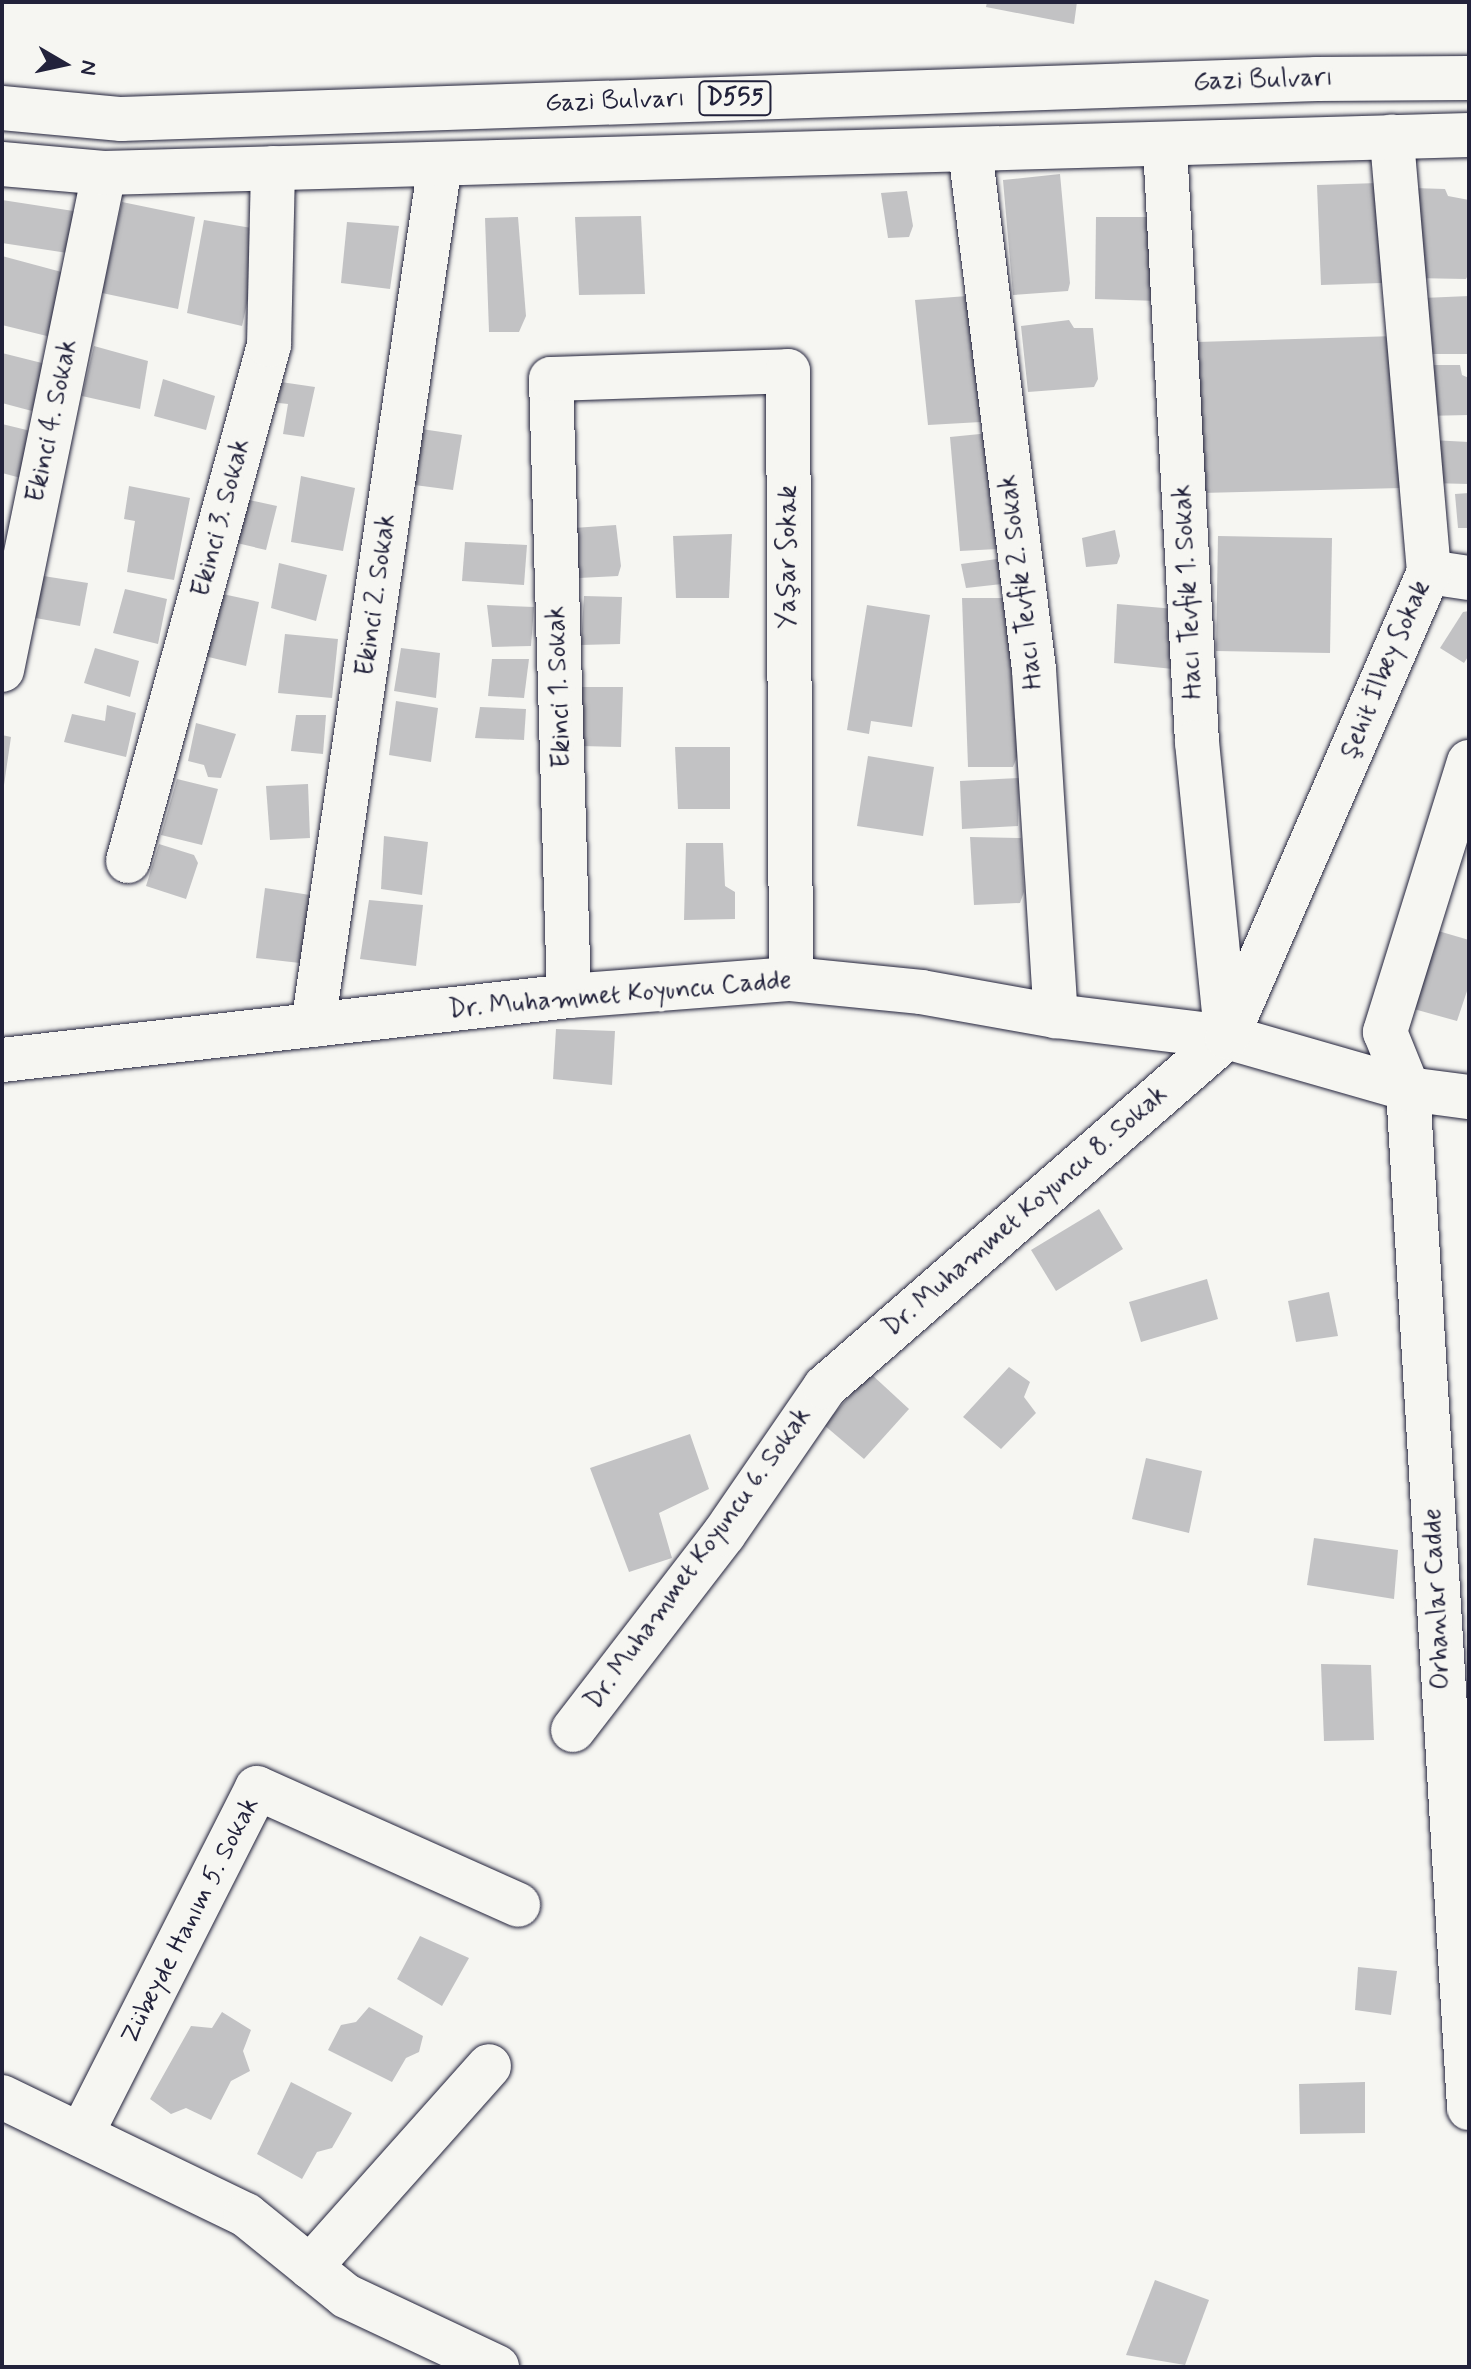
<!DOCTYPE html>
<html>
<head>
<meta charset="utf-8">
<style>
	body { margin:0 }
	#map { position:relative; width:1471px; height:2369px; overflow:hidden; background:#f6f6f2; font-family:Mynerve,sans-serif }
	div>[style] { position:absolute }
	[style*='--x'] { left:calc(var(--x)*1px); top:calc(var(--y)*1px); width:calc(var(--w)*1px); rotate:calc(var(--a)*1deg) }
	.building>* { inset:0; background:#c2c2c4 }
	.roads { filter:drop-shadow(0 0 2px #22223b) drop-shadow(0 0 2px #22223b) }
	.minor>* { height:44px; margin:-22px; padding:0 22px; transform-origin:22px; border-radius:22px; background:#f6f6f2 }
	.major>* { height:44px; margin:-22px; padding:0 22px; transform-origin:22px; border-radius:22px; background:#f6f6f2 }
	span { translate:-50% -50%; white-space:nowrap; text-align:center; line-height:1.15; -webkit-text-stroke:8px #f6f6f2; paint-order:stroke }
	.shield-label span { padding:2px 6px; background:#f6f6f2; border:2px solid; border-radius:6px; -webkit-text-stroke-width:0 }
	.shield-label { font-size:24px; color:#22223b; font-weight:700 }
	.street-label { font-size:26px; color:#22223b }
	.frame { position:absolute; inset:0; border:4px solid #22223b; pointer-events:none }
	.north { position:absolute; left:24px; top:24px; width:80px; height:80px; -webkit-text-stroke:6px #f6f6f2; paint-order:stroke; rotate:99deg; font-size:22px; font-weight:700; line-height:32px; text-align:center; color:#22223b }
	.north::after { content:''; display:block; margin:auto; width:28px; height:36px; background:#22223b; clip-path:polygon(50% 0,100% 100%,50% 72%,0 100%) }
</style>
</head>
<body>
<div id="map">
	<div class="building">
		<div style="clip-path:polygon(987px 2px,1077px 2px,1074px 24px,986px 7px)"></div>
		<div style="clip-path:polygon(1060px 174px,1070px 283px,1068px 291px,1013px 295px,1003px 180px)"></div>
		<div style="clip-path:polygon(1378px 183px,1382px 283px,1321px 285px,1317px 185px)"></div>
		<div style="clip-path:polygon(1413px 188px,1445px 189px,1448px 196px,1469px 200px,1469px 273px,1466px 279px,1413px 278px)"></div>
		<div style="clip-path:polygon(907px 191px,913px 226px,909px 237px,888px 238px,881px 193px)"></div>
		<div style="clip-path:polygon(2px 200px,80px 212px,74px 254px,2px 243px)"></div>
		<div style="clip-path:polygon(122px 202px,195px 217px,178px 309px,102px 293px)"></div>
		<div style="clip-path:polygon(641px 216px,645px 294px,579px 295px,575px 217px)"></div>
		<div style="clip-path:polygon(518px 217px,526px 316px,519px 332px,489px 332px,485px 218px)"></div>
		<div style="clip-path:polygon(1096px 217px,1161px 217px,1158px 301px,1095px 299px)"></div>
		<div style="clip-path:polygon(204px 220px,263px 230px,242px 326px,187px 313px)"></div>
		<div style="clip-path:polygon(347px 222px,399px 226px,390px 289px,341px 283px)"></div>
		<div style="clip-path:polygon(2px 256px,69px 274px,55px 338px,2px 325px)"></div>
		<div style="clip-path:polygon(967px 296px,981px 422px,928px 425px,915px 300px)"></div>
		<div style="clip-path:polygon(1469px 296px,1469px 354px,1426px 354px,1423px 298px)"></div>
		<div style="clip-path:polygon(1069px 320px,1074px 328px,1093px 328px,1098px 379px,1094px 387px,1028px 392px,1021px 326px)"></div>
		<div style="clip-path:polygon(1396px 336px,1401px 488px,1201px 493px,1197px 342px)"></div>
		<div style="clip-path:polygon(94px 346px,148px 361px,140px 409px,82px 396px)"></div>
		<div style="clip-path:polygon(2px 353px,46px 364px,32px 411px,2px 403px)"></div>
		<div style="clip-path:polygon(1426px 365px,1460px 365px,1462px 375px,1469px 378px,1469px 415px,1423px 416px)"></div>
		<div style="clip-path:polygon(163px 379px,215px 396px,206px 430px,154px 416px)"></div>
		<div style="clip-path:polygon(274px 381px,315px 387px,304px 437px,283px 434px,288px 404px,270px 402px)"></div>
		<div style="clip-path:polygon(2px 424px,35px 432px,21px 478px,2px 473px)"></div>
		<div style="clip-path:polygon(408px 427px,462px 435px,453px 490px,399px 483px)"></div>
		<div style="clip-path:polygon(990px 433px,1004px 538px,997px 549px,960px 551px,950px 437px)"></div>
		<div style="clip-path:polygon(1431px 440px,1469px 442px,1469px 484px,1429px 483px)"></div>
		<div style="clip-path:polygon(301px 476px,355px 488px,343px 551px,291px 542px)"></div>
		<div style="clip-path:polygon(129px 486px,190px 498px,174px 580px,127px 572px,135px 521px,124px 519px)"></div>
		<div style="clip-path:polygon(1469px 493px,1469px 528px,1458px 528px,1455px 494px)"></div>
		<div style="clip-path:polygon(230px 496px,277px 506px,266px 550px,220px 539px)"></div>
		<div style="clip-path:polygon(616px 525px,621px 566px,618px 576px,579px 578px,574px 528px)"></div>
		<div style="clip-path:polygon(1115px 530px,1120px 556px,1117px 564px,1086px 567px,1082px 538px)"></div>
		<div style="clip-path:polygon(732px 534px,729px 598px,676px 598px,673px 536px)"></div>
		<div style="clip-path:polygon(1218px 536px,1332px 538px,1330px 653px,1216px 651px)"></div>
		<div style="clip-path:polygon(465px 542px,527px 545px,524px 585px,462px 581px)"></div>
		<div style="clip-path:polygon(1004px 558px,1011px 583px,966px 588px,961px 564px)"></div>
		<div style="clip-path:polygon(279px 563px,327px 575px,316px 621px,271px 608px)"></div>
		<div style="clip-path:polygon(37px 575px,88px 583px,80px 626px,30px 617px)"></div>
		<div style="clip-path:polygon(125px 589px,167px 599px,158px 644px,113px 633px)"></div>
		<div style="clip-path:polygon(209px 591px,259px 602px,246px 666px,196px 654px)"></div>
		<div style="clip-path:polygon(584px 596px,622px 597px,620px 644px,581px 645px)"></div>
		<div style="clip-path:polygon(962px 598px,1012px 598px,1020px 749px,1013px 767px,968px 767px)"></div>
		<div style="clip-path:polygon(1117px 604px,1175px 609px,1173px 669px,1114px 663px)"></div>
		<div style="clip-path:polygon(487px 605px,534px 607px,531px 646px,492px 647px)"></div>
		<div style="clip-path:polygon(867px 605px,930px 615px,912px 727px,871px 721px,869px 734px,847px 730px)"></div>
		<div style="clip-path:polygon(1469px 611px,1469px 655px,1464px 663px,1440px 648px,1463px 612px)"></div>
		<div style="clip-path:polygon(285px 634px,338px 639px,332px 698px,278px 693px)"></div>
		<div style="clip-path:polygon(95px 648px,139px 661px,130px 697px,84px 683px)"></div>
		<div style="clip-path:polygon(401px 648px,440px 653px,436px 698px,394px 691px)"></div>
		<div style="clip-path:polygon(492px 659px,529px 659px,524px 698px,488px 696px)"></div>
		<div style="clip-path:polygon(582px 687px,623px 687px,621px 747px,581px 746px)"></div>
		<div style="clip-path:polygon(396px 701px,438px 708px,431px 762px,389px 755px)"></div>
		<div style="clip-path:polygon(107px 705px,136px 713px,126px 757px,64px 742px,72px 714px,105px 721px)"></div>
		<div style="clip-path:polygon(480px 707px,526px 709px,524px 740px,475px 738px)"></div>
		<div style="clip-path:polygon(296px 715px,326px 715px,323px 754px,291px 751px)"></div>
		<div style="clip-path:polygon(196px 723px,236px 734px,221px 778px,208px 777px,204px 765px,188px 761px)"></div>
		<div style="clip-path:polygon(2px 735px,11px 737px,4px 785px,2px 785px)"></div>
		<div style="clip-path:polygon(675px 747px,730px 747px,730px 809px,678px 809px)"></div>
		<div style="clip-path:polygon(868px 756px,934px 767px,923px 836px,857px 826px)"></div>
		<div style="clip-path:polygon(1019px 778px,1018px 826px,962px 829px,960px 781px)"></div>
		<div style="clip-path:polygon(177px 779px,218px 789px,202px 845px,161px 835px)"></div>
		<div style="clip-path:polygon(308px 784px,310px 838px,270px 840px,266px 786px)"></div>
		<div style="clip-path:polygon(384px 836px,428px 842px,422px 895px,381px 889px)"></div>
		<div style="clip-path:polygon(970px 837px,1021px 838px,1024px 892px,1020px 903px,974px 905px)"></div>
		<div style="clip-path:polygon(686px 843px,723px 843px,725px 886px,735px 892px,735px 919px,684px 920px)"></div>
		<div style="clip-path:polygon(159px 844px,194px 855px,198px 863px,186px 899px,146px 886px)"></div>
		<div style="clip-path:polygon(265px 888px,310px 895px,300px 963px,256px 958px)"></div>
		<div style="clip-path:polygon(369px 900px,423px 905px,416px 966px,360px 959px)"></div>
		<div style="clip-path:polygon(1428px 928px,1469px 940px,1469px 985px,1457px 1021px,1403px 1006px)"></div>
		<div style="clip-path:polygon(556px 1029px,615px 1031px,612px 1085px,553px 1079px)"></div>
		<div style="clip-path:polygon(1099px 1209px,1123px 1249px,1056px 1291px,1031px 1250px)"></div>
		<div style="clip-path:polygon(1207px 1279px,1218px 1319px,1141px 1342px,1129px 1302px)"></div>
		<div style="clip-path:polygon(1329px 1292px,1338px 1336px,1296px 1342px,1288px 1301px)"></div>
		<div style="clip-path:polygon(1009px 1367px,1030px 1382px,1024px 1397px,1036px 1413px,1001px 1449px,963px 1417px)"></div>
		<div style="clip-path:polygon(870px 1373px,909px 1409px,864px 1459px,824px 1425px)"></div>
		<div style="clip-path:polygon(690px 1434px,709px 1489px,659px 1513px,672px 1558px,629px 1572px,590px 1468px)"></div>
		<div style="clip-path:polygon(1146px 1458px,1202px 1471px,1189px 1533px,1132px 1519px)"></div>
		<div style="clip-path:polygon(1314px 1538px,1398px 1550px,1394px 1599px,1307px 1585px)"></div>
		<div style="clip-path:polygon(1321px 1664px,1371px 1665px,1374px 1740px,1324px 1741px)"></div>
		<div style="clip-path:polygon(420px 1936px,469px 1958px,442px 2006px,397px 1979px)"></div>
		<div style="clip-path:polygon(1358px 1967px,1397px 1971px,1391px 2015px,1355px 2010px)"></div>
		<div style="clip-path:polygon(369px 2007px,423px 2036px,419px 2052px,406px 2058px,392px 2082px,328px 2050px,341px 2025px,356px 2022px)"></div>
		<div style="clip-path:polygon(222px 2012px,251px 2030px,243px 2051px,250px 2071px,231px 2081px,211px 2120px,186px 2108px,171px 2114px,150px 2099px,191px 2026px,212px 2028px)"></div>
		<div style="clip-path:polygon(291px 2082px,352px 2113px,332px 2148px,317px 2152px,302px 2179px,257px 2154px)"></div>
		<div style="clip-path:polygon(1365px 2082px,1365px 2133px,1300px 2134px,1299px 2084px)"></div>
		<div style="clip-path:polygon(1155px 2280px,1209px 2300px,1185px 2365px,1126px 2355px)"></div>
	</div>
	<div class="roads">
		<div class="minor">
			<div style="--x:1165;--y:146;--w:597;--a:86.93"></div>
			<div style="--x:1197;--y:742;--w:293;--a:84.3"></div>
			<div style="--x:970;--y:150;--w:524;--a:82.98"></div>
			<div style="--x:1034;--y:670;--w:347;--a:86.4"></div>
			<div style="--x:1429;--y:572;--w:40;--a:8.5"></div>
			<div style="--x:2;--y:670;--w:507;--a:-78.4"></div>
			<div style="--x:1469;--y:762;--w:283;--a:107.3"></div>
			<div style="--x:1385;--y:1032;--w:61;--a:68"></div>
			<div style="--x:1408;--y:1089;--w:1021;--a:86.57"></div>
			<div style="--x:128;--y:861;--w:535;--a:-74.72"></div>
			<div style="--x:269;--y:345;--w:177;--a:-88.7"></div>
			<div style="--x:569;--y:996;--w:617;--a:-91.67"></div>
			<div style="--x:551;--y:379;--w:237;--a:-1.9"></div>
			<div style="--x:788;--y:371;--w:608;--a:89.72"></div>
			<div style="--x:313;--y:1025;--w:870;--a:-81.61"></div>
			<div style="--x:2;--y:1060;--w:571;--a:-6.44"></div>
			<div style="--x:569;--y:996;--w:223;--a:-4.4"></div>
			<div style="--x:791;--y:979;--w:131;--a:5.7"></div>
			<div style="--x:921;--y:992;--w:137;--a:10.1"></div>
			<div style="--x:1056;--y:1016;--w:172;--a:7"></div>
			<div style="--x:1227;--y:1037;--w:188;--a:16"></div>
			<div style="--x:1408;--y:1089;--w:62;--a:7.5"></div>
			<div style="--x:573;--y:1730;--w:247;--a:-52.4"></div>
			<div style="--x:724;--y:1534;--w:178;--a:-55.5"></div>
			<div style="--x:825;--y:1387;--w:533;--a:-41.04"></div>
			<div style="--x:1227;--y:1037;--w:507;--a:-66.52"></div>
			<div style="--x:1429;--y:572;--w:437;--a:-94.9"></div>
			<div style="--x:2;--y:2097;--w:271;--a:25.8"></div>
			<div style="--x:246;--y:2215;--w:129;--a:39"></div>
			<div style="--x:346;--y:2296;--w:167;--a:25.2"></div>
			<div style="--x:81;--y:2135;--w:389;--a:-63.1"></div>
			<div style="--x:257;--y:1788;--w:286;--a:24.1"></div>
			<div style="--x:310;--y:2267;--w:269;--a:-48.3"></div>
		</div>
		<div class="major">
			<div style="--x:2;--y:108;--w:120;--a:5.3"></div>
			<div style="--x:121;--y:119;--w:1197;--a:-1.92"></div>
			<div style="--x:1317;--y:79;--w:152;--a:-0.4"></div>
			<div style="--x:2;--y:164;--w:102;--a:5"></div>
			<div style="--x:104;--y:173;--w:1366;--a:-1.59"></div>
		</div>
	</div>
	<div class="shield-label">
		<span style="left:735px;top:98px">D555</span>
	</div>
	<div class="street-label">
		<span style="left:1263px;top:81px;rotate:-2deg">Gazi Bulvarı</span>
		<span style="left:615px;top:102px;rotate:-2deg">Gazi Bulvarı</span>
		<span style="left:53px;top:421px;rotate:-78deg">Ekinci 4. Sokak</span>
		<span style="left:222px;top:518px;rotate:-75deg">Ekinci 3. Sokak</span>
		<span style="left:789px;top:557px;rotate:-90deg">Yaşar Sokak</span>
		<span style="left:1022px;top:582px;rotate:-97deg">Hacı Tevfik 2. Sokak</span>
		<span style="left:1189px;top:592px;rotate:-93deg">Hacı Tevfik 1. Sokak</span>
		<span style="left:377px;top:595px;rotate:-82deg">Ekinci 2. Sokak</span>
		<span style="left:1386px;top:670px;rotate:-67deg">Şehit İlbey Sokak</span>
		<span style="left:560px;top:687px;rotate:-92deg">Ekinci 1. Sokak</span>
		<span style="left:620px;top:996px;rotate:-5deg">Dr. Muhammet Koyuncu Cadde</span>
		<span style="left:1026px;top:1212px;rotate:-41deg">Dr. Muhammet Koyuncu 8. Sokak</span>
		<span style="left:699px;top:1559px;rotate:-54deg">Dr. Muhammet Koyuncu 6. Sokak</span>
		<span style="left:1438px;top:1599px;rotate:-93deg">Orhanlar Cadde</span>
		<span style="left:191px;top:1921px;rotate:-63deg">Zübeyde Hanım 5. Sokak</span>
	</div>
	<div class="frame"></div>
	<div class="north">N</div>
</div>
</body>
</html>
